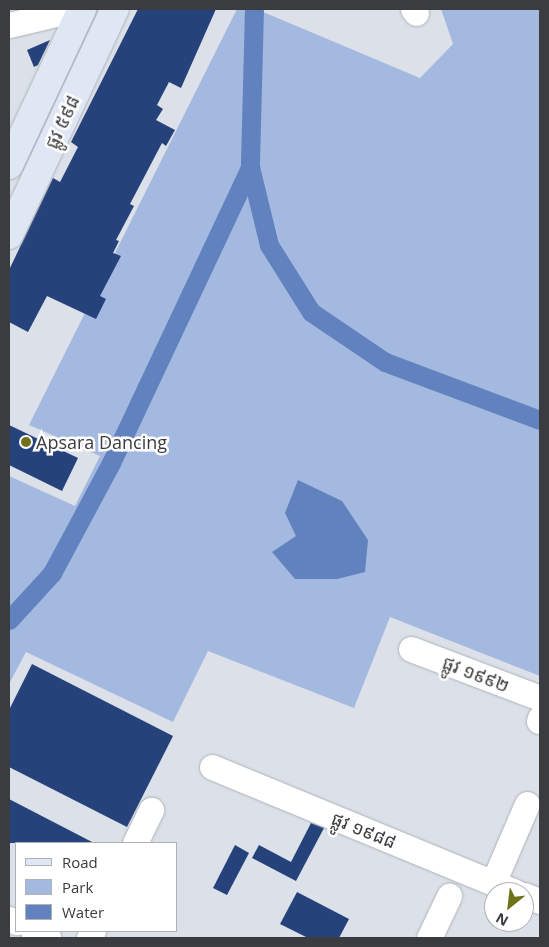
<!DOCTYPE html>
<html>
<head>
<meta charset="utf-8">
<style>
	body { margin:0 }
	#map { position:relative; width:549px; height:947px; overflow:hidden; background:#dce0e8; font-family:"Open Sans","Noto Sans Khmer",sans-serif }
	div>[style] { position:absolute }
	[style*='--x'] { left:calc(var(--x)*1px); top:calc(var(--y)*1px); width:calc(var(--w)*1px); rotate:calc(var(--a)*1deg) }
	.green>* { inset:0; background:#a4b9e0 }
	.water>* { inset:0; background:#6182bf }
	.canal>* { height:19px; margin:-9.5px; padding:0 9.5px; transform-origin:9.5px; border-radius:9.5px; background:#6182bf }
	.building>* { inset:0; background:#26427b }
	.roads { filter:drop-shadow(0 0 1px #aeb2b9) drop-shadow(0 0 1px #aeb2b9) }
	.minor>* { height:25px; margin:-12.5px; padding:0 12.5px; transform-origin:12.5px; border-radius:12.5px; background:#fff }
	.major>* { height:28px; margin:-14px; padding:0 14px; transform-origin:14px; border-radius:14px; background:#dfe6f4 }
	.dots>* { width:14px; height:14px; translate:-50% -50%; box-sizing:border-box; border:2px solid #fff; border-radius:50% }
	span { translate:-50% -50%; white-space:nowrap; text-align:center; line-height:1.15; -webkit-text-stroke:5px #fff; paint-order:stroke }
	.street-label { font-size:18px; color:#3a3c3f }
	.poi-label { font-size:18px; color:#3a3c3f }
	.left { translate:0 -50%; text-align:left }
	.frame { position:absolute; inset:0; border:10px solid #3a3c3f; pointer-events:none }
	.legend { position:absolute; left:15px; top:842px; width:162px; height:90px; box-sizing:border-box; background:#fff; border:1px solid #b0b1b2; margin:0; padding:6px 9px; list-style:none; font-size:15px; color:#3a3c3f }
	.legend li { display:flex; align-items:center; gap:10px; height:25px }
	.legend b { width:25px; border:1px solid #b0b1b2 }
	.north { position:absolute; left:484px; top:882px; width:50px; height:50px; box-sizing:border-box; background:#fff; border:1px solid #b0b1b2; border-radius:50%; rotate:209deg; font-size:14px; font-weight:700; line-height:20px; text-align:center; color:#3a3c3f }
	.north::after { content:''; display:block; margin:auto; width:18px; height:22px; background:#6e7219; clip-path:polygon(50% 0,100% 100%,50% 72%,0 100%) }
</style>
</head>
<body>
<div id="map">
	<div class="green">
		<div style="clip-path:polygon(237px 9px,256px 9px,420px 78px,453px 44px,441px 9px,540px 9px,540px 676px,390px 617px,354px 708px,208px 651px,173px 722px,26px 652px,9px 684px,9px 476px,75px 506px,100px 456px,29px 425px)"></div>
	</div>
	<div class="water">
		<div style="clip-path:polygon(298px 480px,342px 501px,368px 540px,365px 572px,337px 579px,295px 579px,272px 552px,296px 536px,285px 513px)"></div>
	</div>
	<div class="canal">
		<div style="--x:254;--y:9;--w:158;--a:91.5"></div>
		<div style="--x:250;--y:167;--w:80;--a:76.3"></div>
		<div style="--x:269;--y:245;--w:79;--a:57.9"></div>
		<div style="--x:311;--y:312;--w:89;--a:34"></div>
		<div style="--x:385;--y:362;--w:165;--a:20.5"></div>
		<div style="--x:9;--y:620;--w:64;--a:-47.5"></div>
		<div style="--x:52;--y:573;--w:125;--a:-61.8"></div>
		<div style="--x:111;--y:463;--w:327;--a:-64.8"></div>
	</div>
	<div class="building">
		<div style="clip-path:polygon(138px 9px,216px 9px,181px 88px,169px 82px,157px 105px,163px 109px,156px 120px,175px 130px,166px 146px,162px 143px,130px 204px,134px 206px,116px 240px,119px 241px,113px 253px,121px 256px,100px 296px,106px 299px,96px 319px,47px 296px,28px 332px,9px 322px,9px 270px,53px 178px,60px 182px,78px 147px,71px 142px)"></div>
		<div style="clip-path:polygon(50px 40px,38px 65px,34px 67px,27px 50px)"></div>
		<div style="clip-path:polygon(9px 425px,78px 458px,62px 491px,9px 465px)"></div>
		<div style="clip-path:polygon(32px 664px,173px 736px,127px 827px,9px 767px,9px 710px)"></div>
		<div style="clip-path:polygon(9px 799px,94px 843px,9px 843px)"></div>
		<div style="clip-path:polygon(311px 823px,324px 828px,296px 881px,252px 858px,259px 845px,291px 862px)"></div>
		<div style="clip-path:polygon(235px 845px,249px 853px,227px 895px,213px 888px)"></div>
		<div style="clip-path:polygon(297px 892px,349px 919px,339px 938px,308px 938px,280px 924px)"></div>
	</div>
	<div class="roads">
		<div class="minor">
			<div style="--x:413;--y:9;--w:5;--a:53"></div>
			<div style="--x:9;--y:25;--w:71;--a:-13.1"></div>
			<div style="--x:411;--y:649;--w:138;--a:20.8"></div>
			<div style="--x:539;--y:721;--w:3;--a:-72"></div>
			<div style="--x:212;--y:767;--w:329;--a:22.4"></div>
			<div style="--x:135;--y:843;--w:37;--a:-64"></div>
			<div style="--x:493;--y:883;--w:86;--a:-66.7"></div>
			<div style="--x:524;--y:895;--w:17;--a:21"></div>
			<div style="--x:9;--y:919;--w:8;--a:23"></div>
			<div style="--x:33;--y:931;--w:17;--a:25"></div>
			<div style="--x:89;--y:938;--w:8;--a:-60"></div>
			<div style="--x:429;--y:938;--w:47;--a:-64.5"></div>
		</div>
		<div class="major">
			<div style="--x:9;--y:165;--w:172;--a:-64.9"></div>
			<div style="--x:9;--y:235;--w:250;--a:-64.9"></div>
		</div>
	</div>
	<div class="dots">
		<div style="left:26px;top:442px;background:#6e7219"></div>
	</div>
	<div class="street-label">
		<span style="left:62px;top:122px;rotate:-65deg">ផ្លូវ ៥៩៨</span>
		<span style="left:476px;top:674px;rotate:21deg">ផ្លូវ ១៩៩២</span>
		<span style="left:364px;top:830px;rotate:22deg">ផ្លូវ ១៩៨៨</span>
	</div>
	<div class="poi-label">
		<span class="left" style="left:36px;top:442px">Apsara Dancing</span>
	</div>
	<div class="frame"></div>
	<ul class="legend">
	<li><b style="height:6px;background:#dfe6f4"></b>Road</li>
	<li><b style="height:14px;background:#a4b9e0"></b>Park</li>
	<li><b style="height:14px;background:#6182bf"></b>Water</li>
	</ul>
	<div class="north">N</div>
</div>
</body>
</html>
